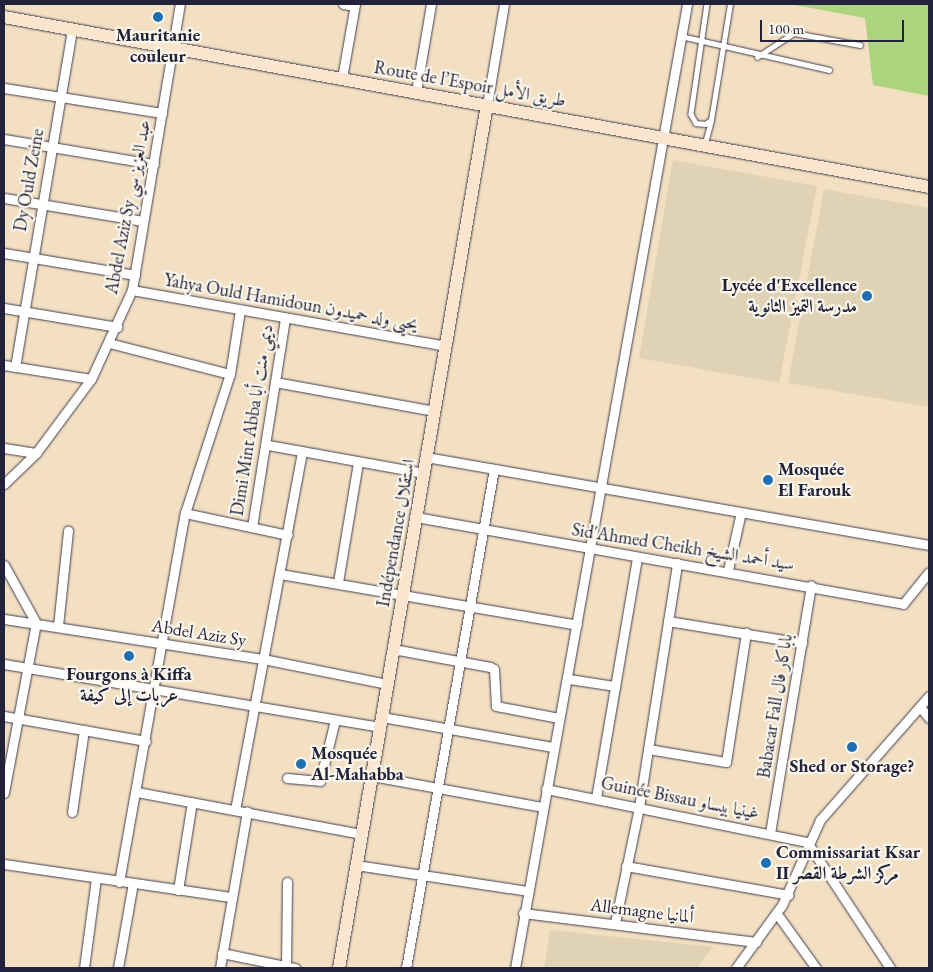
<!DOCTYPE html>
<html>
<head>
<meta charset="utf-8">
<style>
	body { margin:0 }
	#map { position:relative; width:933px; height:972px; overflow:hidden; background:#f3dfc2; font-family:"EB Garamond",Amiri,serif }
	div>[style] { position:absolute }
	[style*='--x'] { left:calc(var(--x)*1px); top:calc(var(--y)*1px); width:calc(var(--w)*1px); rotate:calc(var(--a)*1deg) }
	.built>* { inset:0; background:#e0d2b5 }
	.green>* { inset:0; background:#acd37d }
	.roads { filter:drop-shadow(0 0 1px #413e4f) drop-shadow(0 0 1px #413e4f) }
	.lane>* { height:4.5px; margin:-2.25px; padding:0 2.25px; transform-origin:2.25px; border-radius:2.25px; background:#fff }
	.street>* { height:9px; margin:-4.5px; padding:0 4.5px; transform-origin:4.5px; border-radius:4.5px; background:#fff }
	.secondary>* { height:12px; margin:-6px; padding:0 6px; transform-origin:6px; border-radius:6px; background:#fce5cf }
	.dots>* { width:14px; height:14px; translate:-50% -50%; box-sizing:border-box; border:2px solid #fbf7ec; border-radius:50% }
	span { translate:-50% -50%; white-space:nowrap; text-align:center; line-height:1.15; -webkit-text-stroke:4.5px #fbf7ec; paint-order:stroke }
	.poi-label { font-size:18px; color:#22223b; font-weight:700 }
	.right { translate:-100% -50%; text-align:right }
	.left { translate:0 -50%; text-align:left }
	.street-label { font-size:18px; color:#22223b }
	.frame { position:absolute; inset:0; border:5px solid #22223b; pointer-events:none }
	.scale { position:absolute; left:760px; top:20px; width:144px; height:22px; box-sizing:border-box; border:2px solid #22223b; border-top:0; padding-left:6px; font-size:15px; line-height:18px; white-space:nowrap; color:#22223b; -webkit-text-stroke:4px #fbf7ec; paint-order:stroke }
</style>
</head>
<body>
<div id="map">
	<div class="built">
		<div style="clip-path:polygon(673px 160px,817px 186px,779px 383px,639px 358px)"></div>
		<div style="clip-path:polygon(824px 189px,929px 208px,929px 407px,788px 383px)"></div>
		<div style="clip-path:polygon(550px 930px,713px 947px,697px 968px,544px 968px)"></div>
	</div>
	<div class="green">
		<div style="clip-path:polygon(790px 4px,929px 4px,929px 96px,873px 85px,865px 18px)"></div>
	</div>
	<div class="roads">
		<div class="lane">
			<div style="--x:707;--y:4;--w:111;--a:98.3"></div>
			<div style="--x:691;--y:114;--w:10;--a:61"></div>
			<div style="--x:696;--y:123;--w:9;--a:6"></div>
			<div style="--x:705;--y:124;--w:7;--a:-34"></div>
			<div style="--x:711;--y:120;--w:118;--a:-80.7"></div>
			<div style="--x:681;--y:36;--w:152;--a:12.9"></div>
			<div style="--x:757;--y:57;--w:44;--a:-33"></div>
			<div style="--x:794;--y:33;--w:67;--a:10.3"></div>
			<div style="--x:705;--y:143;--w:24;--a:-75"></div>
		</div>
		<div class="street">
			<div style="--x:343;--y:4;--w:11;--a:10"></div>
			<div style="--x:342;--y:78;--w:75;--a:-80"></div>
			<div style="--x:4;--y:88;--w:160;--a:9"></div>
			<div style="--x:416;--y:92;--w:89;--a:-80.3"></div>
			<div style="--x:487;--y:105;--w:102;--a:-80.4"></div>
			<div style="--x:4;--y:139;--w:152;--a:9.5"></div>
			<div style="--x:4;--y:198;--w:141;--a:9.4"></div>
			<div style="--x:4;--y:253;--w:133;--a:9.5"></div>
			<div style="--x:132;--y:290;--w:318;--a:10.1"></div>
			<div style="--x:4;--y:308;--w:115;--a:9.5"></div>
			<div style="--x:109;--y:343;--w:125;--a:14.4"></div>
			<div style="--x:4;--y:365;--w:88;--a:9.1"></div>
			<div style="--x:15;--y:367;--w:343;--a:-80.4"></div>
			<div style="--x:275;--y:382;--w:162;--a:10.3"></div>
			<div style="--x:268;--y:445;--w:158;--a:10.2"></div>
			<div style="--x:4;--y:448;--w:32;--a:9"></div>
			<div style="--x:426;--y:457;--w:511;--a:9.92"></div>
			<div style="--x:4;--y:484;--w:45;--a:-44.1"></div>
			<div style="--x:36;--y:453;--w:92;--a:-53.4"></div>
			<div style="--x:91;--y:379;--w:98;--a:-65.3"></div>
			<div style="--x:132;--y:290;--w:290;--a:-80.5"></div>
			<div style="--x:185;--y:513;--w:105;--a:12.1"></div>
			<div style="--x:416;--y:517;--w:495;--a:10.1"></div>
			<div style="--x:903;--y:604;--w:41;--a:-50.9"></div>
			<div style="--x:252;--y:527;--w:212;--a:-81"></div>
			<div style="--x:4;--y:565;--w:66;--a:61.1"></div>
			<div style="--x:36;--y:623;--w:173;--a:100.7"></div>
			<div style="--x:728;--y:570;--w:59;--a:-77.4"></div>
			<div style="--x:280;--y:574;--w:301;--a:9.7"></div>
			<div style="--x:338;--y:582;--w:122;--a:-80.5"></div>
			<div style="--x:4;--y:619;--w:262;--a:8.8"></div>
			<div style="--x:263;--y:659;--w:126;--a:11.4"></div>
			<div style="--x:668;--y:621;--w:136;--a:9.3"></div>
			<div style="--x:58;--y:626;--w:96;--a:-84"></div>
			<div style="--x:393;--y:649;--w:99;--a:10.5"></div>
			<div style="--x:490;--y:667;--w:4;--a:27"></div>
			<div style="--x:494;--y:669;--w:37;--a:87"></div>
			<div style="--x:496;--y:706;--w:64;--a:10.8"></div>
			<div style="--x:4;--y:664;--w:381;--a:9.5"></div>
			<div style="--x:569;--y:679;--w:47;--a:8.7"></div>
			<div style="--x:920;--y:707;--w:14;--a:51"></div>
			<div style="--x:4;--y:716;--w:144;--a:10"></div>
			<div style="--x:382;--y:717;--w:173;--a:10"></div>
			<div style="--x:648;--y:749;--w:79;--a:9.5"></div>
			<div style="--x:726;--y:762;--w:131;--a:-81.2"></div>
			<div style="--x:372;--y:776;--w:174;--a:10.3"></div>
			<div style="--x:287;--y:778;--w:33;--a:5"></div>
			<div style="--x:320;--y:781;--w:63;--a:-76.2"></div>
			<div style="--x:546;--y:789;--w:266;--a:11.5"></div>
			<div style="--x:807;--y:842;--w:151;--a:56.6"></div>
			<div style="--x:137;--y:792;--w:229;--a:10.6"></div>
			<div style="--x:596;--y:798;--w:244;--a:-80.3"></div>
			<div style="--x:235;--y:810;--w:365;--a:-79.4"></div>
			<div style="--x:72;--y:812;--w:83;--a:-81.7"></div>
			<div style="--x:770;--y:833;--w:251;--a:-80.6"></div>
			<div style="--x:4;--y:864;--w:229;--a:8.3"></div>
			<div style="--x:356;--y:865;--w:173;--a:8.6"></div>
			<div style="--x:626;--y:866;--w:165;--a:10.1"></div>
			<div style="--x:119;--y:882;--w:375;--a:-79.9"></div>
			<div style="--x:185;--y:513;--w:146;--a:-72.1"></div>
			<div style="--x:230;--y:374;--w:65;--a:-81.1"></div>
			<div style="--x:178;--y:890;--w:89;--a:-81"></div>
			<div style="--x:523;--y:913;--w:235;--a:7.1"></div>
			<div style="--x:777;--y:914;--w:67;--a:54.2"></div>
			<div style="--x:615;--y:923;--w:118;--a:-78.3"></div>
			<div style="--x:639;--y:807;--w:247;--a:-81.1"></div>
			<div style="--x:222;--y:953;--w:75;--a:11.6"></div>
			<div style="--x:286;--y:966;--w:84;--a:-89.3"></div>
			<div style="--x:84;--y:968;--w:91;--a:-82.4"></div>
			<div style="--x:118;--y:968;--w:86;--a:-80"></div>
			<div style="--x:220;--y:968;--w:159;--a:-80.2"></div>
			<div style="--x:406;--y:968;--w:507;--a:-80"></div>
			<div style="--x:515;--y:968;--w:979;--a:-79.88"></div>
			<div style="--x:736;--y:968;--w:78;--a:-53.9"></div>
			<div style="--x:782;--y:905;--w:93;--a:-65.9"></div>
			<div style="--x:820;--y:820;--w:165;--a:-48.7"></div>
		</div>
		<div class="secondary">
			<div style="--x:4;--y:17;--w:940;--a:10.41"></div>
			<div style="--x:339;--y:968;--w:876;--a:-80.27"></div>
		</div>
	</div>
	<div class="dots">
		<div style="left:158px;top:17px;background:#1f6fb2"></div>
		<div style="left:867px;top:296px;background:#1f6fb2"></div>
		<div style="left:768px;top:480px;background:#1f6fb2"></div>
		<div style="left:129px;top:656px;background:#1f6fb2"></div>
		<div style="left:852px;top:747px;background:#1f6fb2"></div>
		<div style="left:301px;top:764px;background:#1f6fb2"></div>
		<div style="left:766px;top:863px;background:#1f6fb2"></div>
	</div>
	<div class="poi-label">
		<span style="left:158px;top:46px">Mauritanie<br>couleur</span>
		<span class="right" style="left:857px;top:296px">Lycée d'Excellence<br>مدرسة التميز الثانوية</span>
		<span class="left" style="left:778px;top:480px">Mosquée<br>El Farouk</span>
		<span style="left:129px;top:685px">Fourgons à Kiffa<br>عربات إلى كيفة</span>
		<span class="left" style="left:311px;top:764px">Mosquée<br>Al-Mahabba</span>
		<span style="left:852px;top:766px">Shed or Storage?</span>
		<span class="left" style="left:776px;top:863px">Commissariat Ksar<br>II مركز الشرطة القصر</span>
	</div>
	<div class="street-label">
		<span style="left:470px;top:84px;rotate:10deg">Route de l’Espoir طريق الأمل</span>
		<span style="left:29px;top:180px;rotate:-80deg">Dy Ould Zeine</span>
		<span style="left:128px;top:207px;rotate:-79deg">Abdel Aziz Sy عبد العزيز سي</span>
		<span style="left:291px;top:302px;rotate:10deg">Yahya Ould Hamidoun يحيى ولد حميدون</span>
		<span style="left:252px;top:420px;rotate:-81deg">Dimi Mint Abba ديمي منت أبا</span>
		<span style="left:396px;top:533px;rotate:-80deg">Indépendance استقلال</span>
		<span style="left:683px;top:547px;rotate:9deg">Sid'Ahmed Cheikh سيد أحمد الشيخ</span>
		<span style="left:199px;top:633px;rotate:9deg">Abdel Aziz Sy</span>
		<span style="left:775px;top:706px;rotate:-81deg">Babacar Fall باباكار فال</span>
		<span style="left:680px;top:798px;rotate:11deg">Guinée Bissau غينيا بيساو</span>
		<span style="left:642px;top:911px;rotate:7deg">Allemagne ألمانيا</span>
	</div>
	<div class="frame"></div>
	<div class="scale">100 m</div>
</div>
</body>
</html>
